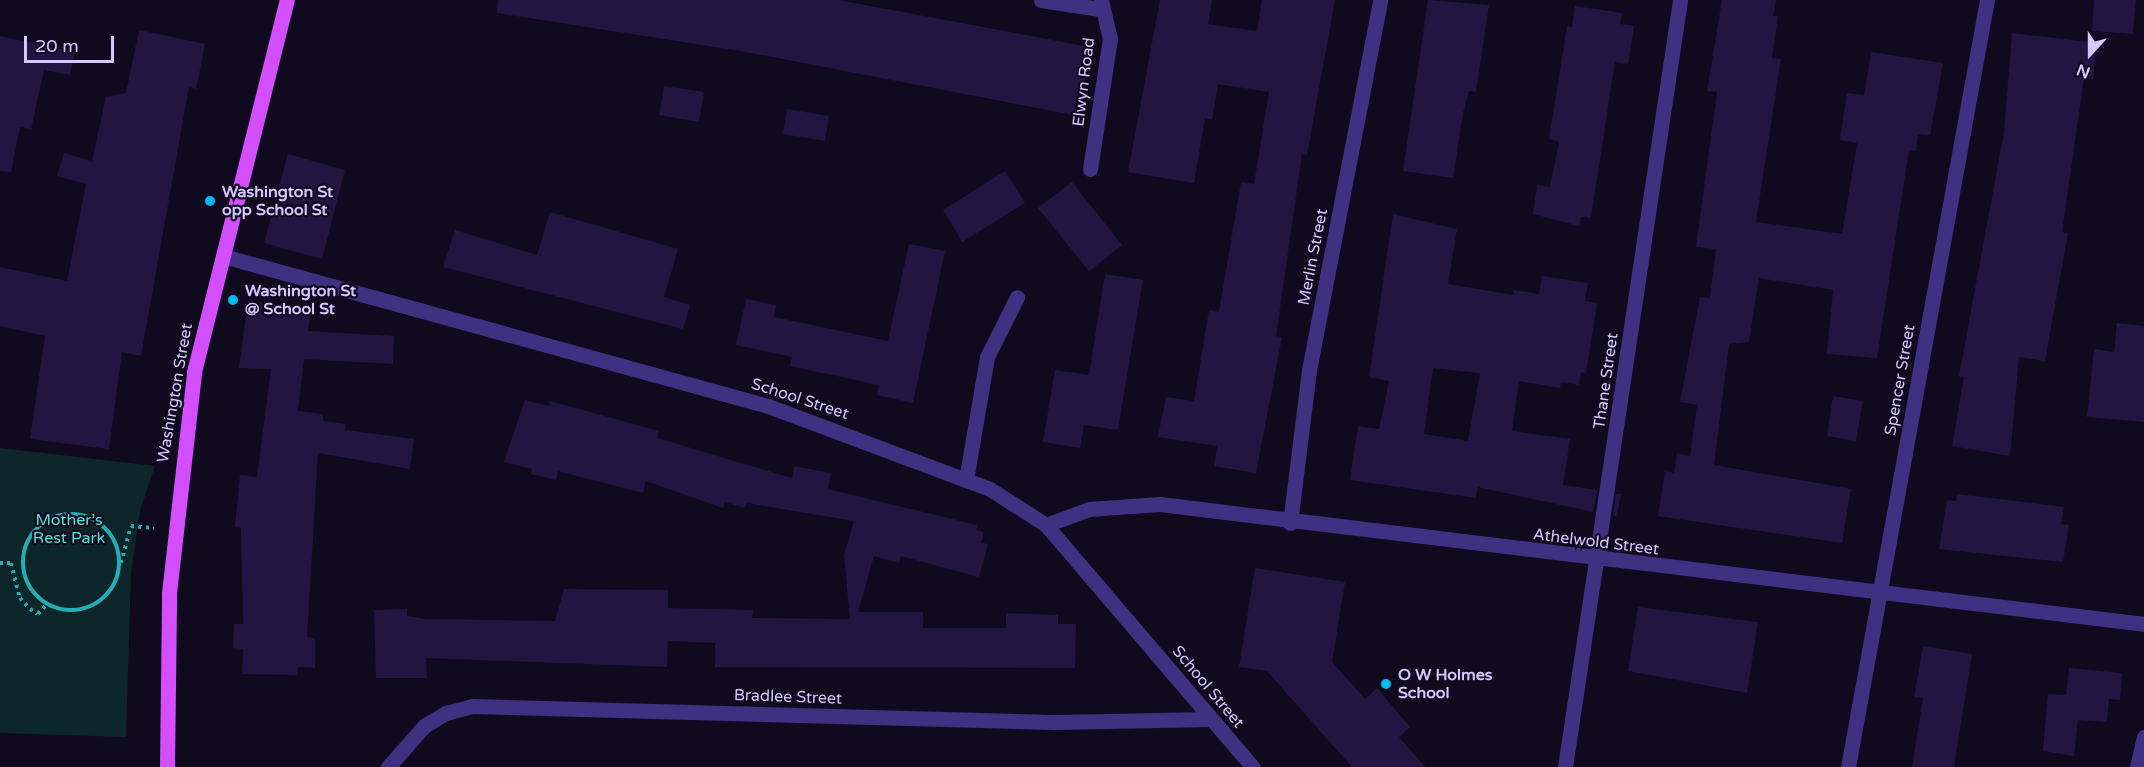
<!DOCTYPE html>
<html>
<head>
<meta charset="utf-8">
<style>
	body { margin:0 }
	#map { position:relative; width:2144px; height:767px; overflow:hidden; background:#100a1e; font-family:"Varela Round",sans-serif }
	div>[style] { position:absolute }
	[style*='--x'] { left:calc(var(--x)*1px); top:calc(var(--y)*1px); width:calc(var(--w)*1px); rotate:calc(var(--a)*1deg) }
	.green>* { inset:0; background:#0d2629 }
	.building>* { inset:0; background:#231541 }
	.path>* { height:4px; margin-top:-2px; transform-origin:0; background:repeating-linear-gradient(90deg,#23aeb7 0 3px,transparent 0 7.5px) }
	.path>.ring { margin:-2px; padding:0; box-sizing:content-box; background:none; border:4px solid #23aeb7; border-radius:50% }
	.minor>* { height:15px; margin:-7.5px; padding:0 7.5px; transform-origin:7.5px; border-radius:7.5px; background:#3e3181 }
	.major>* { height:15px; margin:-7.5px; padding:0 7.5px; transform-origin:7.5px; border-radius:7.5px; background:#d34eff }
	.dots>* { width:16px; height:16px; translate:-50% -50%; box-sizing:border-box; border:3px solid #100a1e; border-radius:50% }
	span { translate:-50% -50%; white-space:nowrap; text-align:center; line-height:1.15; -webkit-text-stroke:4.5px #100a1e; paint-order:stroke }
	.street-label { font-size:16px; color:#d5c7ff }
	.poi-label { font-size:16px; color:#d5c7ff; font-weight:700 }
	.left { translate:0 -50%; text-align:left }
	.park-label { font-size:16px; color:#4be8d4 }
	.north { position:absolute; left:2060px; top:24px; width:60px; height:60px; -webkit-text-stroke:4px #100a1e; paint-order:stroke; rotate:201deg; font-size:16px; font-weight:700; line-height:24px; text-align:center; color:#d5c7ff }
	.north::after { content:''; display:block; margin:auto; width:21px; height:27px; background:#d5c7ff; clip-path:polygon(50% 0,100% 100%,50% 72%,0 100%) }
	.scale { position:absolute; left:24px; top:36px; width:90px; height:27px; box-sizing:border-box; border:3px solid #d5c7ff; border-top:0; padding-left:8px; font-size:18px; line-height:21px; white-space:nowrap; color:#d5c7ff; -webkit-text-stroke:4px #100a1e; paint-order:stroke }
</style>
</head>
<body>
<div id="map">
	<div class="green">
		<div style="clip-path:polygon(0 448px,155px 466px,140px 511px,131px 573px,126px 737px,0 733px)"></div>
	</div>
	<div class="building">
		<div style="clip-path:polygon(498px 0,838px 0,1090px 47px,1079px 116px,741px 51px,497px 13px)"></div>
		<div style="clip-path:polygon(1160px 0,1212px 0,1208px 24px,1257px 31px,1262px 0,1335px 0,1307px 155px,1302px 154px,1276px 336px,1282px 337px,1256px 473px,1214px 466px,1217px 446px,1158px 437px,1166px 397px,1194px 401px,1209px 310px,1219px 312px,1241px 182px,1254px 184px,1269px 92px,1218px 84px,1212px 120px,1205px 118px,1194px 183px,1128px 172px)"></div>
		<div style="clip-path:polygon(1428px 0,1489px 5px,1476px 92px,1469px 91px,1463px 113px,1453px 178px,1403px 171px)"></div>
		<div style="clip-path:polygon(1722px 0,1776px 0,1773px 16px,1778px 16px,1772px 58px,1781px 59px,1756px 222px,1842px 234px,1857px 143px,1840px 140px,1847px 93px,1864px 95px,1871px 52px,1943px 63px,1930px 135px,1918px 134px,1916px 151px,1909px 150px,1877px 358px,1827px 354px,1833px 290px,1759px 278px,1749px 342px,1729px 344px,1714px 465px,1851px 489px,1842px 543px,1658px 516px,1665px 471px,1674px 473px,1677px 453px,1690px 456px,1697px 405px,1680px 402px,1700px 297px,1710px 298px,1716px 249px,1696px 247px,1717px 92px,1707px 91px)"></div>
		<div style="clip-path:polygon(2094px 0,2136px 0,2133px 34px,2092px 31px)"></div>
		<div style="clip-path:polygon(1575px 6px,1622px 13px,1620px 24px,1634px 26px,1628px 64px,1615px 62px,1591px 218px,1581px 217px,1579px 226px,1533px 214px,1537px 185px,1550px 187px,1559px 141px,1549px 139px,1567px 26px,1572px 27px)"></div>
		<div style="clip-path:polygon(139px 30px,205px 44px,196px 89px,189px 87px,141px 356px,122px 352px,109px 449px,30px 439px,45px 336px,0 326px,0 267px,67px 281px,86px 184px,57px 176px,64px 153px,92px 161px,106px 97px,126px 93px)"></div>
		<div style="clip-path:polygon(2012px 33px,2097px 43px,2093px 79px,2084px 78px,2062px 232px,2068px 233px,2045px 361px,2019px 357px,2010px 456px,1952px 446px,1964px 377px,1959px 376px,2004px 132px)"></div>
		<div style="clip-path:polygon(0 36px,75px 52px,70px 75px,44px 70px,31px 129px,20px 127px,11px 172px,0 171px)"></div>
		<div style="clip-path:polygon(664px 86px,704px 92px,699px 122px,659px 115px)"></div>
		<div style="clip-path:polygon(787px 109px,829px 116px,825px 141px,783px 134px)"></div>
		<div style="clip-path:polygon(288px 154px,345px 170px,322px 259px,264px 243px)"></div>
		<div style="clip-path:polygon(1005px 171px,1025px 203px,962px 242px,943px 210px)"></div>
		<div style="clip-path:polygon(1072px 182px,1122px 245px,1089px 271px,1038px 208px)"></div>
		<div style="clip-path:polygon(550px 212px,678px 249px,664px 297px,690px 305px,683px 329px,443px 267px,455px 230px,537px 255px)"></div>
		<div style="clip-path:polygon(evenodd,1393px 214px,1457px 229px,1448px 284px,1513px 295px,1514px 290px,1539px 294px,1542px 276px,1588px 283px,1585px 301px,1597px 303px,1586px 373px,1581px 372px,1579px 385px,1561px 382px,1560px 388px,1519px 381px,1512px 431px,1570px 439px,1563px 485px,1597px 490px,1593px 512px,1478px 487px,1476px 498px,1350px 480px,1358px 426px,1379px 429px,1389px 381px,1369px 377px,1393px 214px,1433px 368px,1480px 373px,1468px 441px,1424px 434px,1433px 368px)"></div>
		<div style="clip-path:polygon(909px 244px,945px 251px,913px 403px,877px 395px,879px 385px,790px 366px,792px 357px,736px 345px,746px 299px,776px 305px,774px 317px,888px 341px)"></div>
		<div style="clip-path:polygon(1105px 274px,1143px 280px,1118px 430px,1084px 425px,1080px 448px,1043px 442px,1055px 370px,1089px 375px)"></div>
		<div style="clip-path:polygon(248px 301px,311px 309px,308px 331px,394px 336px,393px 364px,304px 359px,298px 411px,323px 414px,323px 421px,346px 424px,345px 430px,414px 439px,410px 469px,318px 453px,307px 637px,315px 638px,315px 668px,298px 667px,297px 675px,242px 674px,243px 649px,233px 648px,234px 624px,243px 624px,241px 528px,235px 527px,240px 475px,257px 477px,271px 369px,239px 368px)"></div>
		<div style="clip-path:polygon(2117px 323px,2144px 326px,2144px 422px,2087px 417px,2094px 349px,2114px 352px)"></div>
		<div style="clip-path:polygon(1833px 396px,1863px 401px,1856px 441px,1827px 436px)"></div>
		<div style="clip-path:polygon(525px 400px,549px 406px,550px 401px,659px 431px,657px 438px,792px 478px,794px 466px,831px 473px,828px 489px,977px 525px,976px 530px,984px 532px,981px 543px,988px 544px,979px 577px,901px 556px,899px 563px,874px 556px,858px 612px,923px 612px,923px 628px,1006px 628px,1006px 613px,1058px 615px,1058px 624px,1076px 624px,1075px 668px,715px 667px,715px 643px,668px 641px,667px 667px,426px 658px,427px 678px,376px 678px,374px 610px,407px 609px,407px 616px,426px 619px,555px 621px,564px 589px,668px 590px,668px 608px,753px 610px,752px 618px,850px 619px,844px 555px,854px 521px,747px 503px,745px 508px,725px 502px,723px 508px,646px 481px,643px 493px,558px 471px,556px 480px,531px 474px,532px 469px,504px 462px)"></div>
		<div style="clip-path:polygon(1616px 494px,1621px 494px,1617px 516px,1613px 516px)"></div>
		<div style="clip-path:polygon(1957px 494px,2064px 507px,2061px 524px,2069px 525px,2063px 562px,1939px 549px,1947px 500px,1956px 501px)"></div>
		<div style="clip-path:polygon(1255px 568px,1345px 582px,1332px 662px,1365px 699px,1377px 688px,1410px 727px,1399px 737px,1425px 767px,1352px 767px,1267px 671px,1239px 667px)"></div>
		<div style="clip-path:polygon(1638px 607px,1758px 622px,1747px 693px,1628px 671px)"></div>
		<div style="clip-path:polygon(1923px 646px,1972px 654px,1954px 767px,1912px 767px,1923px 698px,1914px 697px)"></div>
		<div style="clip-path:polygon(2069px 668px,2122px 673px,2120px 700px,2109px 699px,2107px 722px,2078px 720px,2074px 756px,2043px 751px,2048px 694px,2066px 695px)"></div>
	</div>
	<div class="path">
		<div class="ring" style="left:23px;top:514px;width:92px;height:92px"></div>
		<div style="--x:0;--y:563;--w:11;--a:0"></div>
		<div style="--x:11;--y:563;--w:36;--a:76"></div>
		<div style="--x:20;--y:598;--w:15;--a:48"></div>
		<div style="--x:30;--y:609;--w:9;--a:32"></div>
		<div style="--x:38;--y:614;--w:13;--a:-48"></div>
		<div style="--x:121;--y:563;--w:38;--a:-75"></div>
		<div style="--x:131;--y:526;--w:23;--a:5"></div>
	</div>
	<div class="minor">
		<div style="--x:1041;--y:0;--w:60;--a:8.7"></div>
		<div style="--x:1090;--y:169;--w:132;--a:-81.3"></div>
		<div style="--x:1110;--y:39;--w:40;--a:-103"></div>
		<div style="--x:223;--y:256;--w:565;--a:15.39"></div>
		<div style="--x:768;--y:406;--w:237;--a:20.5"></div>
		<div style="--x:990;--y:489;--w:67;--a:32.7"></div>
		<div style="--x:1046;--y:525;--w:318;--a:49.5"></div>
		<div style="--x:966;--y:480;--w:125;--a:-80.3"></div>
		<div style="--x:987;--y:357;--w:67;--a:-63.4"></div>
		<div style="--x:1290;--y:523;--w:154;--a:-82.9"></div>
		<div style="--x:1309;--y:370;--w:377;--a:-79.1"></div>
		<div style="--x:1046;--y:525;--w:46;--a:-20.4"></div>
		<div style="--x:1089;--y:509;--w:71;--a:-4"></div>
		<div style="--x:1160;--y:504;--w:991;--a:6.95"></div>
		<div style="--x:388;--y:767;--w:55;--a:-48.7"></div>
		<div style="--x:424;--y:726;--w:26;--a:-31"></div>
		<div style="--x:446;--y:713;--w:27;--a:-15"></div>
		<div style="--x:472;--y:706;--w:582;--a:1.57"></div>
		<div style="--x:1054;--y:722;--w:156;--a:-1.1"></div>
		<div style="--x:1565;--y:767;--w:776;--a:-81.47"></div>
		<div style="--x:1848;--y:767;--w:779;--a:-79.73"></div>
		<div style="--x:2137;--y:767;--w:31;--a:-77"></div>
	</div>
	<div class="major">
		<div style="--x:167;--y:767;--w:174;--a:-89.3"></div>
		<div style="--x:169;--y:593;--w:222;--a:-83.5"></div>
		<div style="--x:194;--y:372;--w:383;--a:-76"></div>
	</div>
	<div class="dots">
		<div style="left:210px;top:201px;background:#00bcf2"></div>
		<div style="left:233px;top:300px;background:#00bcf2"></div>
		<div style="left:1386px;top:684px;background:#00bcf2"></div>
	</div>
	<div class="street-label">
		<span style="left:1084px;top:82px;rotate:-83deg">Elwyn Road</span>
		<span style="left:1313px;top:257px;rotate:-79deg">Merlin Street</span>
		<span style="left:1900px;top:380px;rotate:-80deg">Spencer Street</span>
		<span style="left:1606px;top:381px;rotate:-82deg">Thane Street</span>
		<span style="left:175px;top:393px;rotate:-80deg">Washington Street</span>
		<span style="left:800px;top:399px;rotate:18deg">School Street</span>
		<span style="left:1596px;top:542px;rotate:7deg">Athelwold Street</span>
		<span style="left:1208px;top:687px;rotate:50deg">School Street</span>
		<span style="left:788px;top:697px;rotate:2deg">Bradlee Street</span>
	</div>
	<div class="poi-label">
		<span class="left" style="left:222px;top:201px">Washington St<br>opp School St</span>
		<span class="left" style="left:245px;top:300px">Washington St<br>@ School St</span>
		<span class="left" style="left:1398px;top:684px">O W Holmes<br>School</span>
	</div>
	<div class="park-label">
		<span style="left:69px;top:529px">Mother’s<br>Rest Park</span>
	</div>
	<div class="north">N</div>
	<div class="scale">20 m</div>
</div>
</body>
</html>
